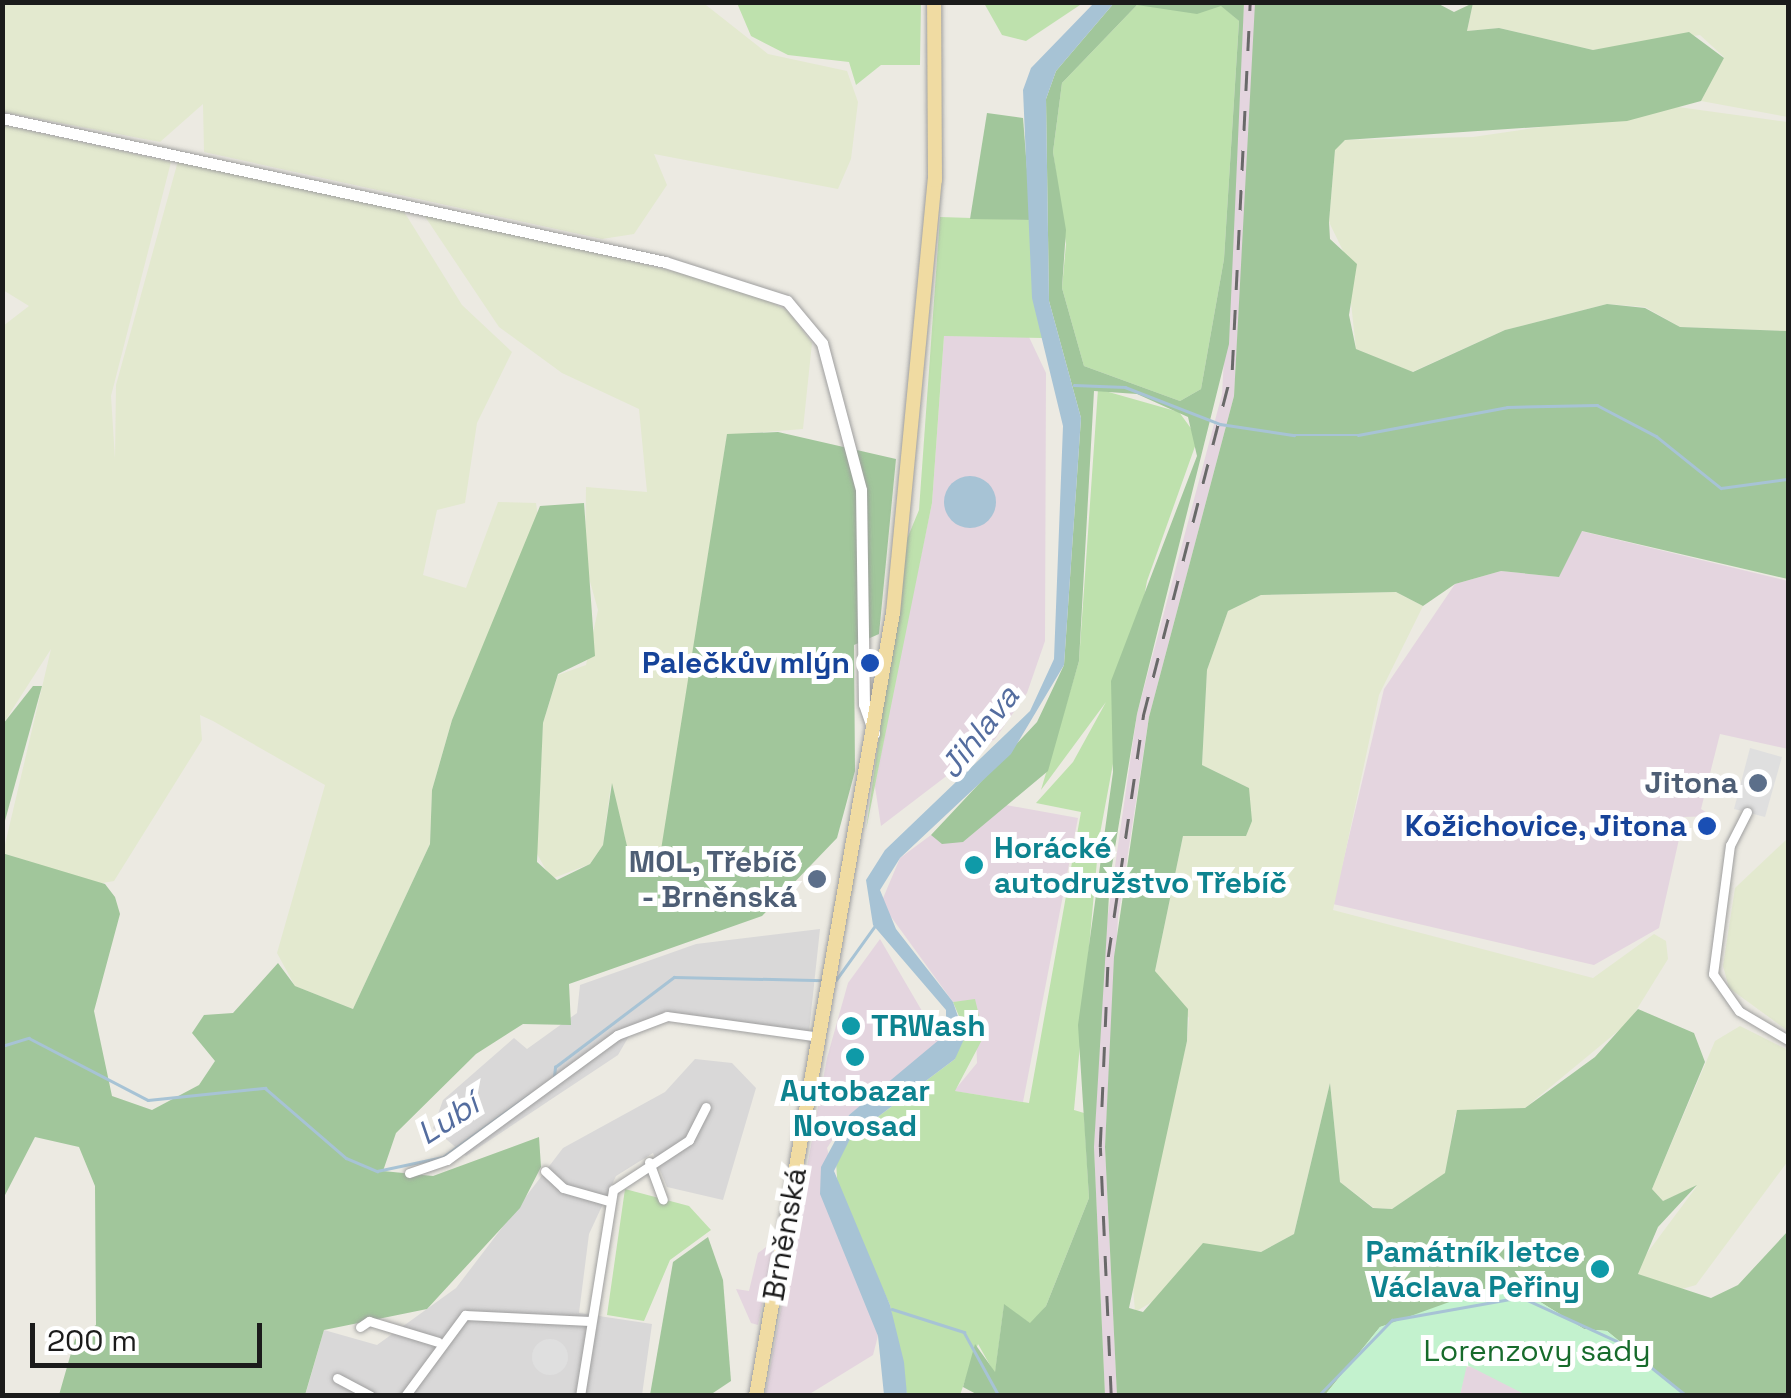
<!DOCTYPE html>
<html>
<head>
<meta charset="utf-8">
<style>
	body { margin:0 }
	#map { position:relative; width:1791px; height:1398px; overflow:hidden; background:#eceae2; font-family:"Space Grotesk",sans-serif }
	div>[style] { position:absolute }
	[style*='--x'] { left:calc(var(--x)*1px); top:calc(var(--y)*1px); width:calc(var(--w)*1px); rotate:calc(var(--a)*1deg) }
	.residential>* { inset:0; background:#d9d8d8 }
	.industrial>* { inset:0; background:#e4d5df }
	.farmland>* { inset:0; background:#e3e9cf }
	.grass>* { inset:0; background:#bee1ad }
	.forest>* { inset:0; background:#a1c69b }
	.park>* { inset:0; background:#c3f2ce }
	.parking>* { inset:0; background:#dfdfdf }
	.round { border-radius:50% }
	.water>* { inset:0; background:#a7c3d5 }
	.stream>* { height:2.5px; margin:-1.25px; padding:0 1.25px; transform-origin:1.25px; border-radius:1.25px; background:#a7c3d5 }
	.roads { filter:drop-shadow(0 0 2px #9f9f9f) drop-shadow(0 0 2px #9f9f9f) }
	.minor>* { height:9px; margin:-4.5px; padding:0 4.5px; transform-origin:4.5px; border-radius:4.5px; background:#fff }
	.tertiary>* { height:11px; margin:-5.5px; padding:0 5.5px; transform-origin:5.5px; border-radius:5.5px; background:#fff }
	.primary>* { height:14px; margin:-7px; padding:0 7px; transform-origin:7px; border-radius:7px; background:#f0dba2 }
	.rail>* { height:2.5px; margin-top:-1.25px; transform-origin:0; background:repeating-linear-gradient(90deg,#696969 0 20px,transparent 0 40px) }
	.dots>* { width:28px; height:28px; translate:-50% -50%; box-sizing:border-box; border:5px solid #fff; border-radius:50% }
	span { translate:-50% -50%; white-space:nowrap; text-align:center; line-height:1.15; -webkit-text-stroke:10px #fff; paint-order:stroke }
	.transit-label { font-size:30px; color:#164399; font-weight:700 }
	.right { translate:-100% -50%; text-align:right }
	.service-label { font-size:30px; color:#4e5e75; font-weight:700 }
	.culture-label { font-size:30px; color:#0d838f; font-weight:700 }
	.left { translate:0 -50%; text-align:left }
	.street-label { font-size:30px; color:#1b1b1b }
	.park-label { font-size:30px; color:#176b2b }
	.water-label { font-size:32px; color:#546d9f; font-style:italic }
	.frame { position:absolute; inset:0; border:5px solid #1b1b1b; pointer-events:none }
	.scale { position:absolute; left:30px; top:1323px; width:232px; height:45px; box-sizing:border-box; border:5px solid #1b1b1b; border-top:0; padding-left:12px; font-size:30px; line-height:35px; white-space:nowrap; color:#1b1b1b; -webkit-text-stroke:8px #fff; paint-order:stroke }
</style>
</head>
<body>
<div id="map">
	<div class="residential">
		<div style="clip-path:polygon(820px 929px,809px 1032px,669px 1012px,636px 1024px,618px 1055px,466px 1156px,433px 1128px,443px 1100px,514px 1038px,527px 1049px,577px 1013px,580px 985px,696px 944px)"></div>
		<div style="clip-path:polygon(695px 1059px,732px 1063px,756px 1088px,723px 1200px,667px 1187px,653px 1153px,616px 1176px,589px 1234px,579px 1313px,652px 1324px,642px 1395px,305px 1396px,324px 1330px,377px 1345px,456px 1288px,563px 1148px,665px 1092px)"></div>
	</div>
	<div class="industrial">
		<div style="clip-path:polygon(1244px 3px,1255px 3px,1255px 42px,1234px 396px,1149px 717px,1118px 918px,1105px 1147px,1117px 1395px,1105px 1396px,1094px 1147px,1102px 956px,1137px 714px,1222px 394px)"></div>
		<div style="clip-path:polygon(944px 336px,1029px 337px,1046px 373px,1045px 641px,1027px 693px,995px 739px,881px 826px,874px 780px,932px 503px)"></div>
		<div style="clip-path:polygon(1581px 531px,1788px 581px,1788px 749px,1720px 734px,1701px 809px,1712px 816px,1684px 817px,1659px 928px,1594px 965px,1333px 904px,1384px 689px,1455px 584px,1501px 571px,1559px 577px)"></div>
		<div style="clip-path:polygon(1006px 805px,1078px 818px,1023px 1102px,954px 1091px,977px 1063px,975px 1000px,953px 1002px,881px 903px,900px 858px,931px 835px,963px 842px)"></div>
		<div style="clip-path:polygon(880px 939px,922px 1011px,948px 1024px,940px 1043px,849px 1115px,827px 1148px,878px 1336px,873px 1355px,808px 1395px,765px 1396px,827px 1058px,848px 983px)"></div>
		<div style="clip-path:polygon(776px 1240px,758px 1325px,751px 1323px,736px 1289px,749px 1291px,758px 1253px)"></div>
		<div style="clip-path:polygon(1480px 1366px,1525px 1395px,1460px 1396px,1465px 1367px)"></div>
	</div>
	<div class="farmland">
		<div style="clip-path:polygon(3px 2px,706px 5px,768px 54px,847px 71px,858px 102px,851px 159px,838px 189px,654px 154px,667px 185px,634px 234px,602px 239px,204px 152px,203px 104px,160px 142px,3px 112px)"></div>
		<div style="clip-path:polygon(1473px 3px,1788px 3px,1788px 117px,1701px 101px,1724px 57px,1700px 35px,1593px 50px,1499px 28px,1467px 31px)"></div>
		<div style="clip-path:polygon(1678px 107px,1788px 122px,1788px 331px,1680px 327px,1645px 307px,1607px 304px,1505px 330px,1412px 372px,1356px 349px,1346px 257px,1329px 222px,1335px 149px,1345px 140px,1473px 137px)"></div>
		<div style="clip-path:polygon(3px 125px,171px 162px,111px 396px,115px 459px,116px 385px,178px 161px,403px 210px,462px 305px,512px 352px,477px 423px,465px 503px,437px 510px,423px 575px,466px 588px,498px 502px,536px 503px,538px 517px,452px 720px,432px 790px,430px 844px,353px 1009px,295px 986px,277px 953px,325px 785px,213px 721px,200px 715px,202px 740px,114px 881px,97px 884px,3px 853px,51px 649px,3px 724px,3px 326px,29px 306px,3px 290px)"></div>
		<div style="clip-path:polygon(422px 212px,744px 288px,788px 311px,812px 343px,803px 429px,727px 435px,658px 875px,628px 850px,611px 784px,603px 845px,590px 864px,551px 879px,536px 852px,543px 723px,558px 675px,586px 665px,598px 610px,585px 564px,586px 487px,647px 492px,639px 409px,562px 373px,499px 327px)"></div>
		<div style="clip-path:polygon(1261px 595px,1396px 592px,1423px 606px,1379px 695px,1333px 910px,1593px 978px,1654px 934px,1666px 941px,1668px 959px,1629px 1022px,1525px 1108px,1455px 1115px,1446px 1173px,1392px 1209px,1374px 1208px,1340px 1182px,1330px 1083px,1294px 1234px,1261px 1252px,1242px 1249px,1135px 1312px,1132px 1274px,1187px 1041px,1189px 1018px,1155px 971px,1183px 836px,1246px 836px,1249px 788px,1202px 765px,1207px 670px,1228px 611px)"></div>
		<div style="clip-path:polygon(1788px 838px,1788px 1031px,1729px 988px,1723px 966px,1735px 888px)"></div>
		<div style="clip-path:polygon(1740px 1026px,1788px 1050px,1788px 1161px,1696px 1285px,1671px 1292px,1641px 1280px,1636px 1268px,1697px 1186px,1663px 1201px,1652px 1189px,1715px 1041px)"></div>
	</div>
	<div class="grass">
		<div style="clip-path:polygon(737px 3px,921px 3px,920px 65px,881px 65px,856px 85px,849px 62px,788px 55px,751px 36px)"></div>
		<div style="clip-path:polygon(984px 3px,984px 2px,1083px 3px,1026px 41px,1002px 35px)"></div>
		<div style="clip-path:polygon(1137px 5px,1222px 6px,1239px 21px,1224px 259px,1201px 389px,1180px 401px,1084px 366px,1062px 288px,1066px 244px,1053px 152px,1062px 83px)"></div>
		<div style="clip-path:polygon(940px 217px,1031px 220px,1043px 338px,944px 336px,932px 503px,866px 830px,907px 539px,919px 510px)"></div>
		<div style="clip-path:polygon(1098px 389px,1179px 412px,1198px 438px,1147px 581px,1099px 839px,1074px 1110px,1084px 1113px,1089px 1198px,1046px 1306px,1031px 1324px,1004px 1305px,995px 1374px,978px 1344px,960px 1395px,907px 1395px,890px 1305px,838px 1192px,836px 1162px,851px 1137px,955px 1059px,961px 1021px,953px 1002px,975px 999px,984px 1036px,955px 1091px,1029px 1103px,1081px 812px,1036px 803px,1073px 762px,1106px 702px,1041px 790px,1079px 661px)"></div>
		<div style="clip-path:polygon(625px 1189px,689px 1206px,711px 1230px,670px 1260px,644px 1321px,607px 1315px)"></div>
	</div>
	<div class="forest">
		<div style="clip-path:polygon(1435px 2px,1454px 12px,1473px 3px,1467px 31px,1499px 28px,1593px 50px,1689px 32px,1724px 58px,1701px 101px,1627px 121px,1345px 140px,1335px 150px,1329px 222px,1330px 239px,1357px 264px,1349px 315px,1356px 349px,1413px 372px,1505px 330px,1607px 304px,1645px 308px,1680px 327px,1788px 331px,1788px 579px,1582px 531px,1559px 577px,1501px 571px,1455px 584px,1423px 606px,1396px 592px,1261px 595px,1228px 611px,1207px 670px,1202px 765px,1249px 788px,1252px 821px,1246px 836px,1183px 836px,1155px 971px,1188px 1009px,1187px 1041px,1129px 1308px,1143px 1312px,1203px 1243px,1261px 1252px,1294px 1234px,1330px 1083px,1340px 1182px,1373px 1208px,1392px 1209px,1445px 1173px,1457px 1110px,1525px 1108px,1595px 1057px,1638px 1009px,1694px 1033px,1705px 1062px,1652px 1189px,1663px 1201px,1697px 1185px,1658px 1227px,1638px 1274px,1711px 1298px,1738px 1285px,1788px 1231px,1788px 1395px,1685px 1395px,1607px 1331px,1584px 1329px,1516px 1287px,1380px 1327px,1325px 1395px,1117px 1396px,1105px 1147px,1114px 957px,1149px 717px,1234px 396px,1255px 3px)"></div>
		<div style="clip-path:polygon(evenodd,1114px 3px,1244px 3px,1229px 344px,1137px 714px,1110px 878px,1094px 1147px,1105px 1395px,978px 1395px,963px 1387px,975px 1344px,995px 1372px,1004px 1304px,1030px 1323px,1046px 1306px,1089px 1198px,1078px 1025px,1113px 772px,1111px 681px,1197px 456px,1188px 417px,1137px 394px,1094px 391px,1079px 661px,1048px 771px,963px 842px,942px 844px,931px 835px,1037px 722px,1064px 665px,1081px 418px,1049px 301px,1046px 99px,1056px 71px,1114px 3px,1137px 5px,1197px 14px,1221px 6px,1239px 21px,1224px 259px,1201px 389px,1180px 401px,1084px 366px,1062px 288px,1066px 230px,1053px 152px,1062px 83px,1137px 5px)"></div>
		<div style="clip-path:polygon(987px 113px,1023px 118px,1031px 220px,970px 219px)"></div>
		<div style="clip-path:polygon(778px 432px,896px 459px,879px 634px,854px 645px,855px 771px,837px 838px,762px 916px,569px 984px,571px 1025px,523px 1024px,476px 1054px,396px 1133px,383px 1171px,433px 1176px,539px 1137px,541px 1167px,520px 1208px,427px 1309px,324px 1330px,305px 1395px,59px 1395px,75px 1339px,96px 1325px,95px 1186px,79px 1147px,35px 1137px,3px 1199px,2px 853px,105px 884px,115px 897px,120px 914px,94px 1011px,112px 1096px,152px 1110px,199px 1085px,215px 1061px,192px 1033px,204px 1015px,233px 1013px,278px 963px,295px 986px,353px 1009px,430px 844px,432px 790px,452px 720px,540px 506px,584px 503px,595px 656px,558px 674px,543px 723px,537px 862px,557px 880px,590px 864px,603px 845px,612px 783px,628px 850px,657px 875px,727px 434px)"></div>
		<div style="clip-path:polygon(33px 686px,42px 686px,3px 828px,3px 724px)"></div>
		<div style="clip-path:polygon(708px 1237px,723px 1280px,731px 1381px,710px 1395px,650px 1395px,673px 1262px)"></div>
	</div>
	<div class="park">
		<div style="clip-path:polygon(1491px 1287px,1516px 1287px,1584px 1329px,1607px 1331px,1685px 1395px,1526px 1395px,1467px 1365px,1460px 1395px,1325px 1395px,1380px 1327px)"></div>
	</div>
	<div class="parking">
		<div style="clip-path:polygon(1750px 748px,1782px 757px,1765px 817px,1734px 809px)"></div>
		<div class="round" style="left:532px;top:1339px;width:36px;height:36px"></div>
	</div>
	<div class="water">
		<div style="clip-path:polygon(1094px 3px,1114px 3px,1056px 71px,1046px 99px,1049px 301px,1081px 418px,1064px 665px,1011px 754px,900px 858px,880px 890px,896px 929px,953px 1002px,965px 1037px,955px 1059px,851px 1137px,834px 1171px,890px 1305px,904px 1362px,907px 1395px,884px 1395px,878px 1336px,820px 1194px,821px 1167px,849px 1115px,946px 1034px,946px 1010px,873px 925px,866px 880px,885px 850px,1030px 711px,1054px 659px,1063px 426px,1032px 298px,1023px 90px,1031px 68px)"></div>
		<div class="round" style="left:944px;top:476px;width:52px;height:52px"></div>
	</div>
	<div class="stream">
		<div style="--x:1074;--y:385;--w:51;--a:2.2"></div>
		<div style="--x:1125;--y:387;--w:102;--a:21.3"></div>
		<div style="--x:1220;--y:424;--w:75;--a:8.5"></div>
		<div style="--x:1294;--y:435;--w:64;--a:0"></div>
		<div style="--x:1358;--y:435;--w:152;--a:-10.6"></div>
		<div style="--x:1507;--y:407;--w:90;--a:-1.3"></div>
		<div style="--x:1597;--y:405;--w:67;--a:27.7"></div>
		<div style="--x:1656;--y:436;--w:83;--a:38.7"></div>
		<div style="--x:1721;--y:488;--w:68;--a:-7.7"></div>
		<div style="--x:836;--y:980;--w:70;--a:-54.3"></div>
		<div style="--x:2;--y:1046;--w:28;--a:-17"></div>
		<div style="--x:29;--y:1038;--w:134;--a:27.5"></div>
		<div style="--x:148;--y:1100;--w:118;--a:-5.9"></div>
		<div style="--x:265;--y:1088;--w:107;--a:40.8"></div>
		<div style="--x:346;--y:1158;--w:34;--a:23"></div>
		<div style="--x:377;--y:1171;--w:67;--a:-12"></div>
		<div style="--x:443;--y:1157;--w:105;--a:-35.7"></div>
		<div style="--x:554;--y:1077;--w:10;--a:-84"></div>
		<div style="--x:555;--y:1067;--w:149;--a:-37.1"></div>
		<div style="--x:674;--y:977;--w:149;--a:1.2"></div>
		<div style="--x:892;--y:1309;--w:76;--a:17.7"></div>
		<div style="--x:964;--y:1332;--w:73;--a:61.3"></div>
		<div style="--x:1318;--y:1396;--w:106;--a:-45.8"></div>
		<div style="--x:1392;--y:1320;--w:131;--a:-10.1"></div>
		<div style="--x:1521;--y:1297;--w:110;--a:24.7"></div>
		<div style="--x:1621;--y:1343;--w:85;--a:38.8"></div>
	</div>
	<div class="roads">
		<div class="minor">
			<div style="--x:1747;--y:812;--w:37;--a:117"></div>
			<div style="--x:1730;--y:845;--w:130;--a:97.5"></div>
			<div style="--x:1713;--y:974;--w:45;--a:54.9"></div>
			<div style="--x:1739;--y:1011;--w:57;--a:30.6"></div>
			<div style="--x:649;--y:1162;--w:40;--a:69.8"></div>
			<div style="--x:545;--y:1171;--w:25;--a:43"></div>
			<div style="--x:563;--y:1188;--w:48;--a:15.8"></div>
			<div style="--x:409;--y:1173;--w:40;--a:-18.9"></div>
			<div style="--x:447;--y:1160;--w:211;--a:-36.3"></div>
			<div style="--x:617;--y:1035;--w:53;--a:-20.8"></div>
			<div style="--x:667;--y:1016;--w:154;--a:7.8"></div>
			<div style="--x:360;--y:1327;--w:11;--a:-34"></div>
			<div style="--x:369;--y:1321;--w:72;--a:16.9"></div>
			<div style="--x:337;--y:1378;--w:38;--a:28"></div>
			<div style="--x:405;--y:1396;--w:101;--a:-53.5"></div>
			<div style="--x:465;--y:1315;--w:125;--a:2.7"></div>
			<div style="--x:580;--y:1396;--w:209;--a:-80.9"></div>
			<div style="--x:613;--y:1190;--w:91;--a:-33.3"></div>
			<div style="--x:689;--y:1140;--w:37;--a:-63"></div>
		</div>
		<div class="tertiary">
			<div style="--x:2;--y:118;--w:678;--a:12.25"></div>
			<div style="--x:665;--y:262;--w:128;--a:17.7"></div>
			<div style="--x:787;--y:301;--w:55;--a:50.2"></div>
			<div style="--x:822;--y:343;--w:152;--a:75.1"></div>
			<div style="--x:861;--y:490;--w:214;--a:89.2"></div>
			<div style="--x:864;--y:704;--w:31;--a:71"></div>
		</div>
		<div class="primary">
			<div style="--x:756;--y:1396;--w:795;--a:-80.08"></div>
			<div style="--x:893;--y:613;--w:435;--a:-84.5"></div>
			<div style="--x:935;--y:180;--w:178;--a:-90.3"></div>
		</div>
	</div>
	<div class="rail">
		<div style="--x:1111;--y:1396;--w:249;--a:-92.5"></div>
		<div style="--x:1100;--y:1147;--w:190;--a:-87.6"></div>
		<div style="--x:1108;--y:957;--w:244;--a:-81.7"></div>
		<div style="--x:1143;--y:716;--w:357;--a:-75.6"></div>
		<div style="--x:1232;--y:370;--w:368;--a:-87.2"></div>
	</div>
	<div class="dots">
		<div style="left:870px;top:663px;background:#1a4fb4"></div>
		<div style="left:1758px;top:783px;background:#5c6f8a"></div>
		<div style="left:1707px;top:826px;background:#1a4fb4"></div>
		<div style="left:974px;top:865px;background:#0f9aa8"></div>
		<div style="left:817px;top:879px;background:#5c6f8a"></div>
		<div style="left:851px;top:1026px;background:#0f9aa8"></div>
		<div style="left:855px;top:1057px;background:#0f9aa8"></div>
		<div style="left:1600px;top:1269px;background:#0f9aa8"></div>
	</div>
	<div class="transit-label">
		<span class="right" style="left:850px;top:663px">Palečkův mlýn</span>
		<span class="right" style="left:1687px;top:826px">Kožichovice, Jitona</span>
	</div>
	<div class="service-label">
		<span class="right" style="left:1738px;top:783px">Jitona</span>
		<span class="right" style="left:797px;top:879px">MOL, Třebíč<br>- Brněnská</span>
	</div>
	<div class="culture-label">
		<span class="left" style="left:994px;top:865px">Horácké<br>autodružstvo Třebíč</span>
		<span class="left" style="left:871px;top:1026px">TRWash</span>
		<span style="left:855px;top:1108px">Autobazar<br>Novosad</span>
		<span class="right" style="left:1580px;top:1269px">Památník letce<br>Václava Peřiny</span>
	</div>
	<div class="street-label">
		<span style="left:785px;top:1234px;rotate:-80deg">Brněnská</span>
	</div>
	<div class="park-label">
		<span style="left:1537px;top:1351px">Lorenzovy sady</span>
	</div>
	<div class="water-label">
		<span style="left:979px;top:732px;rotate:-52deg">Jihlava</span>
		<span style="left:448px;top:1119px;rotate:-33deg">Lubí</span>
	</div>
	<div class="frame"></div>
	<div class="scale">200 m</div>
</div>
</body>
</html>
